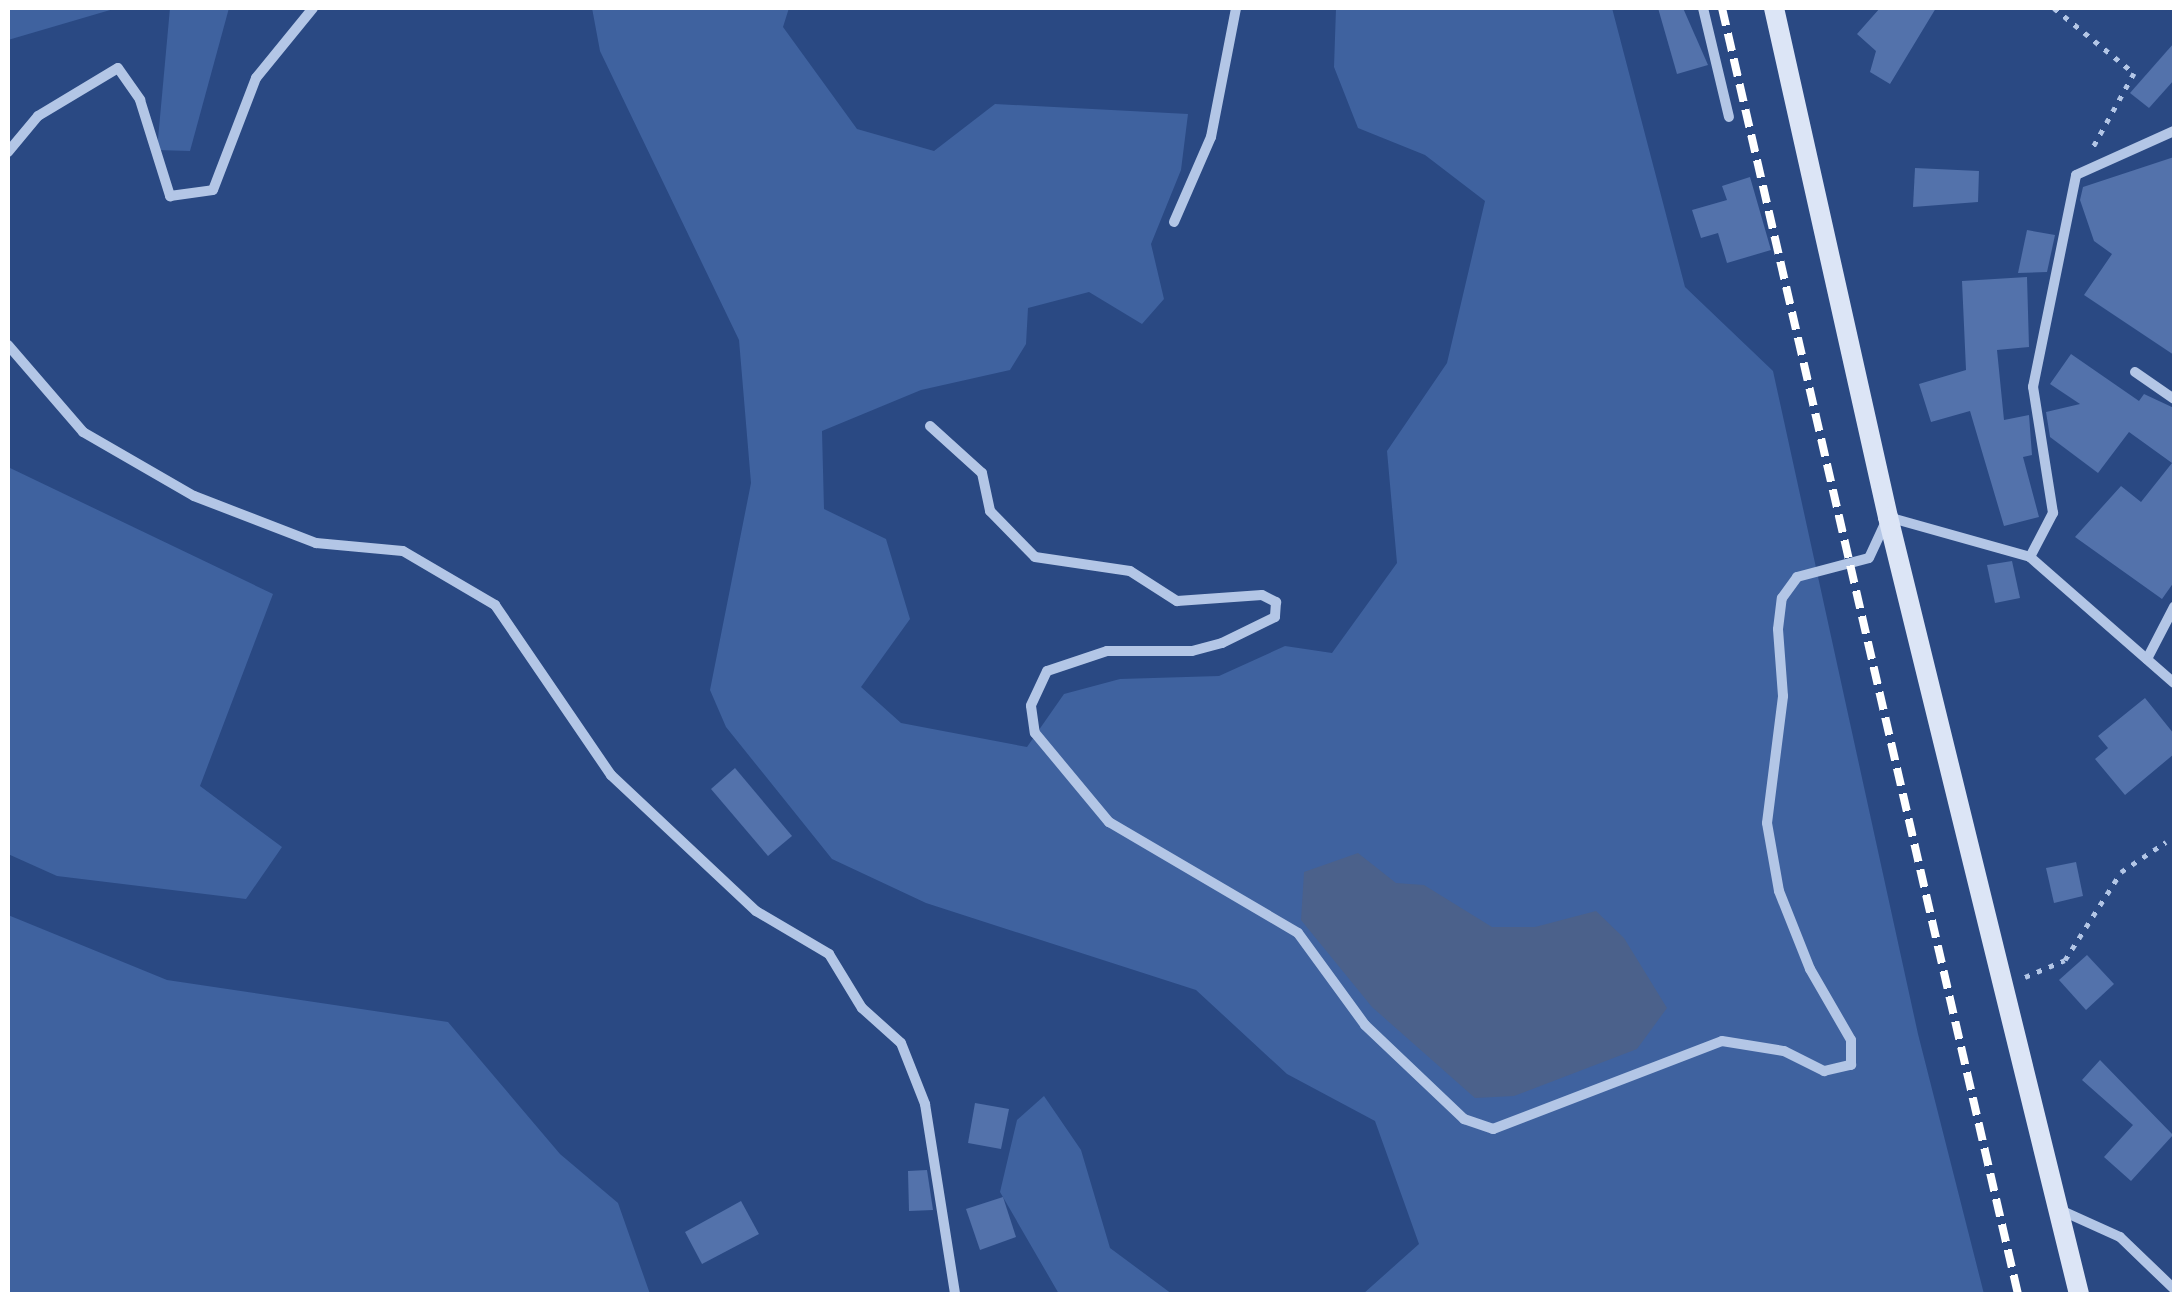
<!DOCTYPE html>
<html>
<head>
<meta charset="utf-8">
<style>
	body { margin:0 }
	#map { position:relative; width:2182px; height:1302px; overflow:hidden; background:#2a4983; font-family:Rubik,sans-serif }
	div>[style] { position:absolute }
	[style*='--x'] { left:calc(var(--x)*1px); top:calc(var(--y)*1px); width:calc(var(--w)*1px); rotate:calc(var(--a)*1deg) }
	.green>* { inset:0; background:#3f629f }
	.water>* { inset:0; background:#4b618b }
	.building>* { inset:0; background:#5372ab }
	.path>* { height:5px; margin-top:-2.5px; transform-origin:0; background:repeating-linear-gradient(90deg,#b3c6e6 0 5px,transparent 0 13px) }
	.street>* { height:10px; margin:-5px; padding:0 5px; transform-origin:5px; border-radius:5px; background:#b3c6e6 }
	.secondary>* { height:20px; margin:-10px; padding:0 10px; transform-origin:10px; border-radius:10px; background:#dce5f6 }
	.rail>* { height:8px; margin-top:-4px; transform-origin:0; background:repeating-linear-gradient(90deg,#fff 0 18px,transparent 0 26px) }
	span { translate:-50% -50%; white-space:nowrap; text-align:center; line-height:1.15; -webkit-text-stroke:10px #2a4983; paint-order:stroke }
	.frame { position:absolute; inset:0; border:10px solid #fff; pointer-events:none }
</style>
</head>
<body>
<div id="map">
	<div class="green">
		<div style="clip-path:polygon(8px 8px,117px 8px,8px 40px)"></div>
		<div style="clip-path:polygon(170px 8px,229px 8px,190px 151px,157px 150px)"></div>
		<div style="clip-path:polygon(592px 8px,789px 8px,783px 27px,857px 129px,934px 151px,995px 104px,1188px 114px,1181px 170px,1151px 244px,1164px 299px,1142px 324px,1089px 292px,1028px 308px,1026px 344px,1010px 370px,921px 390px,822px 431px,824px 509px,886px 539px,910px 619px,861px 687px,901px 723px,1027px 747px,1064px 694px,1120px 679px,1219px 676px,1285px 646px,1332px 653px,1397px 563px,1387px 451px,1447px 363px,1485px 201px,1425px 155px,1358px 128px,1334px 67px,1336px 8px,1612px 8px,1685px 287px,1773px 371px,1918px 1034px,1984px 1294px,1363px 1294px,1419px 1244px,1375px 1121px,1287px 1074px,1196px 990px,926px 903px,832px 859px,726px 727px,710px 690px,751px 483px,739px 340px,600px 51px)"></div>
		<div style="clip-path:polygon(8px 467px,273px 594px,200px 786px,282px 847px,246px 899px,57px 876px,8px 854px)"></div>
		<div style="clip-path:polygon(8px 915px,167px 980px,448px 1022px,560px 1154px,618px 1203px,650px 1294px,8px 1294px)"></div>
		<div style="clip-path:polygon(1044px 1096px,1081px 1150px,1110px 1248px,1172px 1294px,1059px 1294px,1000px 1192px,1017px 1120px)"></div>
	</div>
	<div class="water">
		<div style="clip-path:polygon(1358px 853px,1396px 883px,1424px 885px,1492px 927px,1535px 927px,1596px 911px,1624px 938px,1667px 1008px,1637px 1049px,1514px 1096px,1475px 1098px,1372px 1007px,1301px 920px,1304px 872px)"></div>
	</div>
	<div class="building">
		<div style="clip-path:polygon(1658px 8px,1683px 8px,1708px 65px,1677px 74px)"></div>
		<div style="clip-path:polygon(1880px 8px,1936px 8px,1890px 84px,1870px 72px,1876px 51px,1857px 34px)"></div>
		<div style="clip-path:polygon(2174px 43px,2174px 80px,2149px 108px,2130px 93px)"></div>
		<div style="clip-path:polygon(2174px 157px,2174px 355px,2084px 295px,2112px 254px,2094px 241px,2080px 200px,2083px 187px)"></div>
		<div style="clip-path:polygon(1915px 168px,1979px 171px,1978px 202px,1913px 207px)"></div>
		<div style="clip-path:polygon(1750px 177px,1771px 250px,1727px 263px,1718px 233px,1701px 238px,1692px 210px,1727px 200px,1722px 186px)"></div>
		<div style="clip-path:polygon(2027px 230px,2055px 235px,2047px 272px,2018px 273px)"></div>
		<div style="clip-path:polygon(2027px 277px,2029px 347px,1997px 350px,2004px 420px,2029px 415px,2032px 455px,2023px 457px,2039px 517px,2004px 526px,1970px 411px,1931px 422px,1919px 384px,1966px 370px,1962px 281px)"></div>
		<div style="clip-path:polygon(2071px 354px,2139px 401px,2144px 394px,2174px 408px,2174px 582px,2162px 599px,2075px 537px,2121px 486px,2141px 502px,2172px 463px,2129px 432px,2098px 473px,2050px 437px,2046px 412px,2080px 404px,2050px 384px)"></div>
		<div style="clip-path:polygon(2012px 561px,2020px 598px,1995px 603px,1987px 565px)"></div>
		<div style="clip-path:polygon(2145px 698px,2174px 734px,2174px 754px,2125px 795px,2095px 759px,2108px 748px,2098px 736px)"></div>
		<div style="clip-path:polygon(735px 768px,792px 836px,768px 856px,711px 789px)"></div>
		<div style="clip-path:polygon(2076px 862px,2083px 896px,2054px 903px,2046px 868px)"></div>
		<div style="clip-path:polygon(2087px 955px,2114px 984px,2086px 1010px,2059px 980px)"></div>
		<div style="clip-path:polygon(2100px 1060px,2173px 1135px,2131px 1181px,2104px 1157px,2133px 1125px,2082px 1080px)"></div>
		<div style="clip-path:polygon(975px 1103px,1009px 1109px,1001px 1149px,968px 1143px)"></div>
		<div style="clip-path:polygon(927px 1170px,933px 1210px,909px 1211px,908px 1171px)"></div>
		<div style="clip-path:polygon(1003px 1197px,1016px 1237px,980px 1250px,966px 1209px)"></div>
		<div style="clip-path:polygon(741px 1201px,759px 1234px,702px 1264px,685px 1232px)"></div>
	</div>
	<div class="path">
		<div style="--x:2054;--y:8;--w:103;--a:39.1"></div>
		<div style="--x:2134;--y:73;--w:85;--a:119"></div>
		<div style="--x:2025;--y:977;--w:43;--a:-23"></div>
		<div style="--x:2065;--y:960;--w:104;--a:-57.5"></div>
		<div style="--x:2121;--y:872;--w:54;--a:-33.7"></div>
	</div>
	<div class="street">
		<div style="--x:1703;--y:8;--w:112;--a:76.6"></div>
		<div style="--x:8;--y:152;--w:47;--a:-50.2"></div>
		<div style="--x:38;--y:116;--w:93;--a:-31"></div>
		<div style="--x:118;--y:68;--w:39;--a:55"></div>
		<div style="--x:140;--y:100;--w:101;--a:72.6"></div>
		<div style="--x:170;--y:196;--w:43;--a:-7.9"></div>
		<div style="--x:213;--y:190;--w:120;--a:-69"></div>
		<div style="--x:256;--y:78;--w:90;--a:-50.8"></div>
		<div style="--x:1174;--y:222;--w:93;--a:-66.5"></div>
		<div style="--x:1211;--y:137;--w:131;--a:-79"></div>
		<div style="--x:8;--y:345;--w:115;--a:49.2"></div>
		<div style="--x:83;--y:432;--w:128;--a:30"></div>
		<div style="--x:194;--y:496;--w:131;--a:21.1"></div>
		<div style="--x:316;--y:543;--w:87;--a:5.3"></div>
		<div style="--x:403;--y:551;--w:107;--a:30.4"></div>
		<div style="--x:495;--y:605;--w:206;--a:55.7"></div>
		<div style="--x:611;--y:775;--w:199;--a:43.2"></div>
		<div style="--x:756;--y:911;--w:85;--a:30.5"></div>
		<div style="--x:829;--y:954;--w:63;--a:58.6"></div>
		<div style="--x:862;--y:1008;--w:52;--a:41.9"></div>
		<div style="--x:901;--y:1043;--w:66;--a:68.5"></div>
		<div style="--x:925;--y:1104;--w:192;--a:81"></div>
		<div style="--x:2135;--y:372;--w:47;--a:34.7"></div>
		<div style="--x:930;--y:426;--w:70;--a:42.1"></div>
		<div style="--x:982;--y:473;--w:39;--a:78"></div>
		<div style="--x:990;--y:511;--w:64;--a:45.6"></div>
		<div style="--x:1035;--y:557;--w:96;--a:8.4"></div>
		<div style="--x:1130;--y:571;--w:56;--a:32.6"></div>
		<div style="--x:1177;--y:601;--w:85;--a:-4"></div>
		<div style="--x:1262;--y:595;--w:16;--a:27"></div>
		<div style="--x:1276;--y:602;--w:15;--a:94"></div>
		<div style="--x:1275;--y:617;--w:59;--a:153.9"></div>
		<div style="--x:1222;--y:643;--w:31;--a:165"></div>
		<div style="--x:1192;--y:651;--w:85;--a:180"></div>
		<div style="--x:1107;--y:651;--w:63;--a:161.6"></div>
		<div style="--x:1047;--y:671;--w:38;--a:115"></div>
		<div style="--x:1031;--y:706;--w:27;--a:82"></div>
		<div style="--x:1035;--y:733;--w:116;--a:50.3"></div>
		<div style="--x:1109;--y:822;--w:219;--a:30.4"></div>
		<div style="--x:1298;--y:933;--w:114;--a:53.9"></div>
		<div style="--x:1365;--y:1025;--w:137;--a:43.5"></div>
		<div style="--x:1464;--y:1119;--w:31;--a:19"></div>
		<div style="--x:1493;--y:1129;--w:245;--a:-21"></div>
		<div style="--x:1722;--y:1041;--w:63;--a:9.2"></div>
		<div style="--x:1784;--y:1051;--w:45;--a:26.6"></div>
		<div style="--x:1824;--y:1071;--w:28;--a:-13"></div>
		<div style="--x:1851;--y:1065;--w:25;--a:-90"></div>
		<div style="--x:1851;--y:1040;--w:82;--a:-120"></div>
		<div style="--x:1810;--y:969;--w:84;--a:-111.7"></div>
		<div style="--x:1779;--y:891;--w:69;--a:-100"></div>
		<div style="--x:1767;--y:823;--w:128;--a:-82.8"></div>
		<div style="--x:1783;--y:696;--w:67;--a:-94.3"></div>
		<div style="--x:1778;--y:629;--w:31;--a:-83"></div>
		<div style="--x:1782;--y:598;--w:26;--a:-54"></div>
		<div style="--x:1797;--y:577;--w:74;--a:-14.8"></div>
		<div style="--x:1869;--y:558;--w:45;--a:-65.1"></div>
		<div style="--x:1888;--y:517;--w:148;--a:15.7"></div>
		<div style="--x:2030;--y:557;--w:191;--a:41.2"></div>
		<div style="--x:2030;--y:557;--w:50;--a:-62.4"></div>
		<div style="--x:2053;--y:513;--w:128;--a:-99"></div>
		<div style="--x:2033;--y:387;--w:216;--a:-78.5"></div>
		<div style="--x:2076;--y:175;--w:107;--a:-24.2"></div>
		<div style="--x:2147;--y:659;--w:59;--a:-62.6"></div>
		<div style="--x:2058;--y:1209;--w:68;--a:24.3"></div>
		<div style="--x:2120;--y:1237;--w:75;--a:43.9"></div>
	</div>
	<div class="secondary">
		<div style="--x:1774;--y:8;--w:522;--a:77.38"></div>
		<div style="--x:1888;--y:517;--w:800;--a:76.19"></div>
	</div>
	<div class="rail">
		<div style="--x:1722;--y:8;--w:1320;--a:77.04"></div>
	</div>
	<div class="frame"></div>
</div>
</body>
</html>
